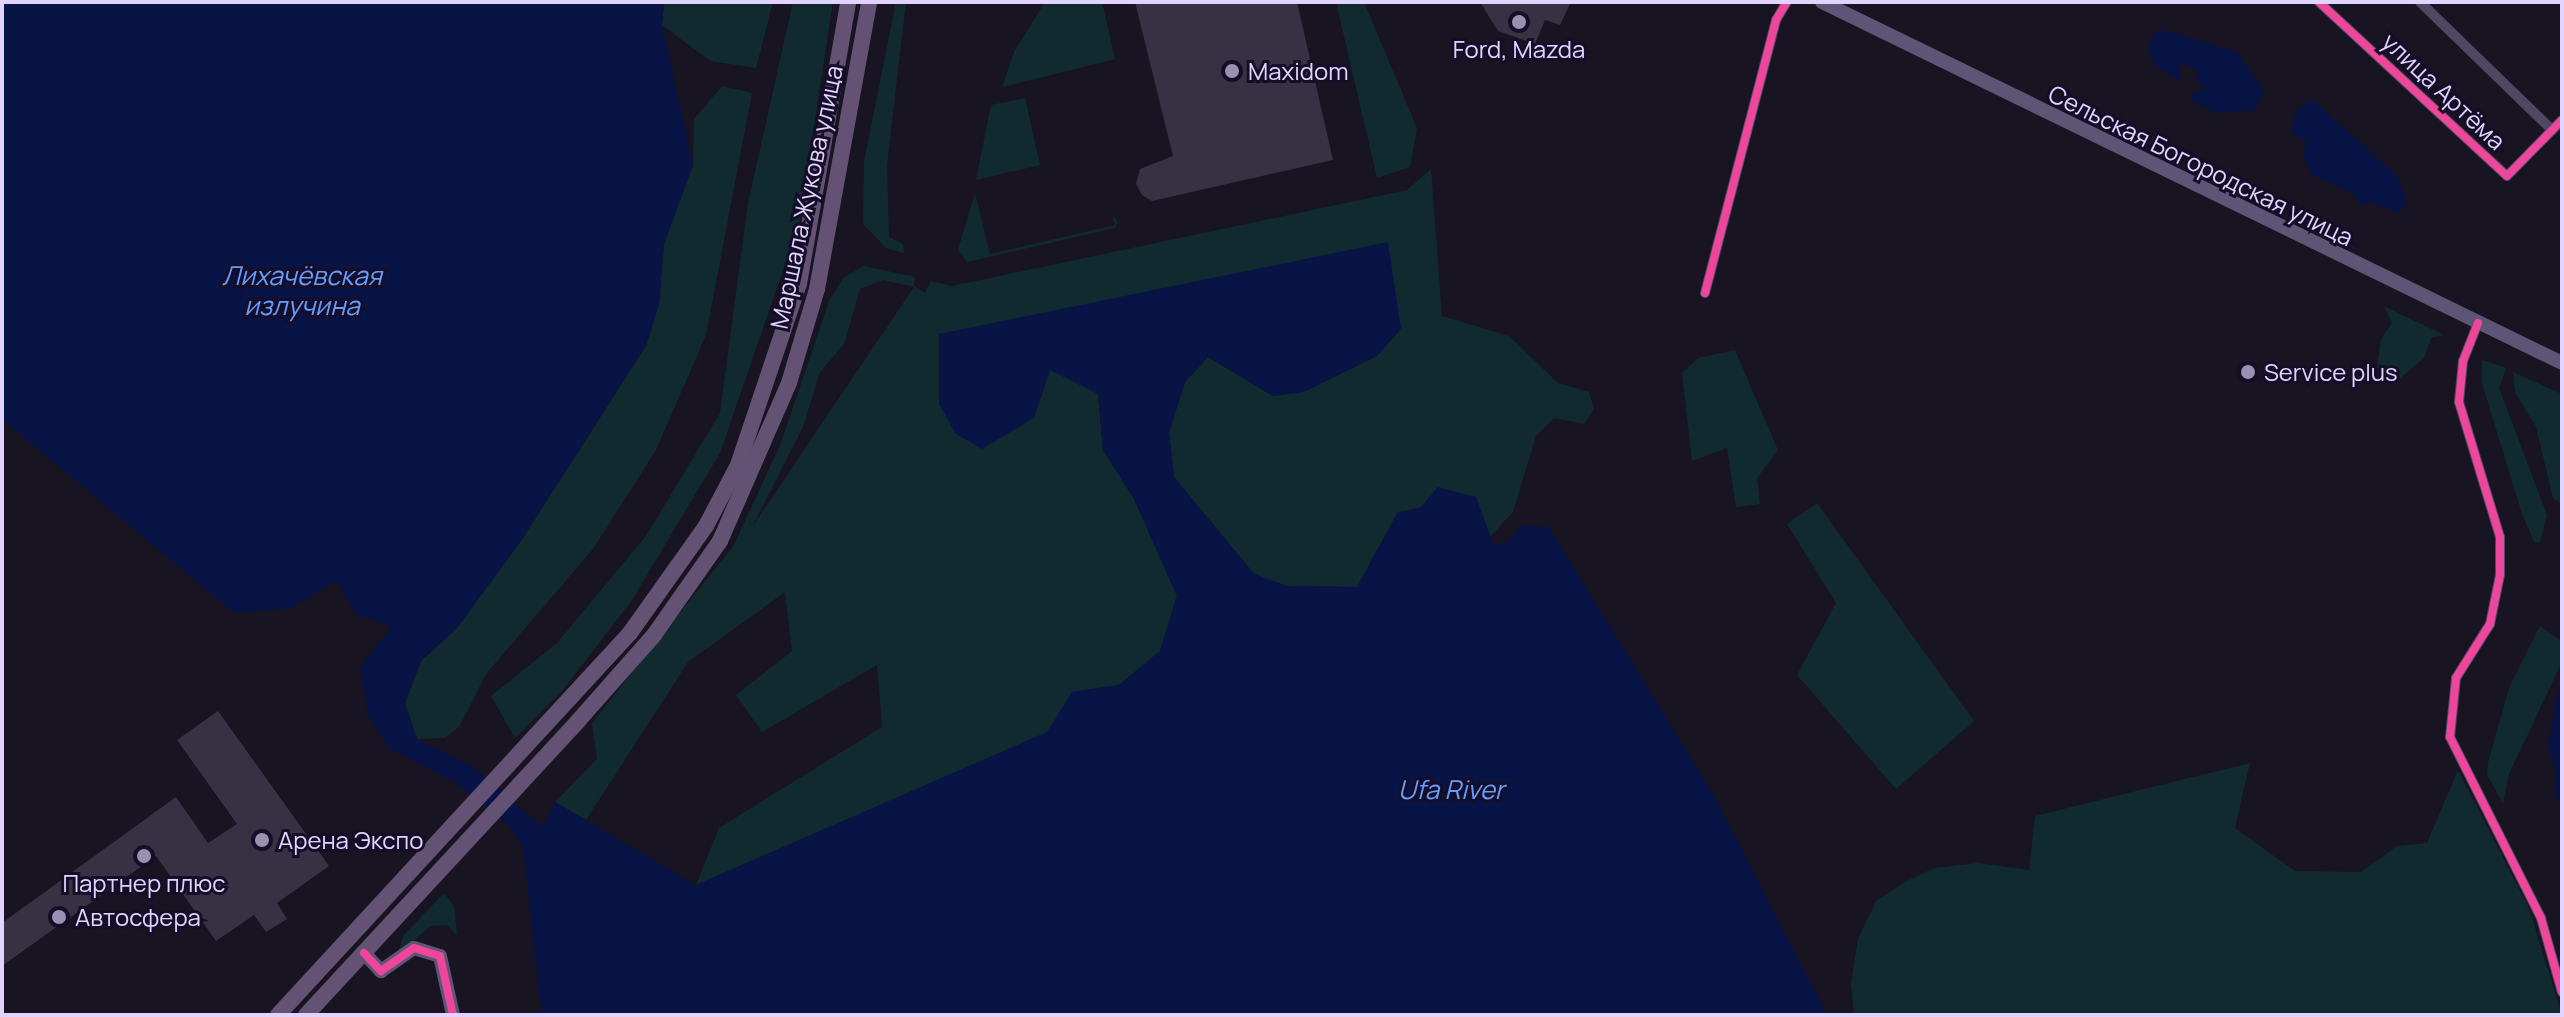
<!DOCTYPE html>
<html>
<head>
<meta charset="utf-8">
<style>
	body { margin:0 }
	#map { position:relative; width:2564px; height:1017px; overflow:hidden; background:#181422; font-family:Manrope,sans-serif }
	div>[style] { position:absolute }
	[style*='--x'] { left:calc(var(--x)*1px); top:calc(var(--y)*1px); width:calc(var(--w)*1px); rotate:calc(var(--a)*1deg) }
	.green>* { inset:0; background:#112a30 }
	.water>* { inset:0; background:#081445 }
	.building>* { inset:0; background:#383144 }
	.street>* { height:10px; margin:-5px; padding:0 5px; transform-origin:5px; border-radius:5px; background:#4e4863 }
	.secondary>* { height:14px; margin:-7px; padding:0 7px; transform-origin:7px; border-radius:7px; background:#5c5575 }
	.primary>* { height:16px; margin:-8px; padding:0 8px; transform-origin:8px; border-radius:8px; background:#635274 }
	.cycleway>* { height:8px; margin:-4px; padding:0 4px; transform-origin:4px; border-radius:4px; background:#ed469a }
	.dots>* { width:22px; height:22px; translate:-50% -50%; box-sizing:border-box; border:4px solid #160e28; border-radius:50% }
	span { translate:-50% -50%; white-space:nowrap; text-align:center; line-height:1.15; -webkit-text-stroke:6px #160e28; paint-order:stroke }
	.poi-label { font-size:24px; color:#e0d4ff }
	.left { translate:0 -50%; text-align:left }
	.street-label { font-size:24px; color:#e0d4ff }
	.water-label { font-size:26px; color:#629dff; font-style:italic }
	.frame { position:absolute; inset:0; border:4px solid #e0d4ff; pointer-events:none }
</style>
</head>
<body>
<div id="map">
	<div class="green">
		<div style="clip-path:polygon(664px 2px,773px 2px,756px 68px,710px 61px,662px 25px)"></div>
		<div style="clip-path:polygon(793px 2px,833px 2px,799px 224px,720px 453px,632px 600px,563px 690px,515px 738px,491px 696px,557px 643px,646px 536px,720px 413px,748px 203px)"></div>
		<div style="clip-path:polygon(896px 2px,906px 2px,887px 165px,889px 237px,903px 244px,904px 253px,886px 248px,863px 224px,864px 162px)"></div>
		<div style="clip-path:polygon(1045px 2px,1102px 2px,1115px 59px,1002px 87px,1014px 52px)"></div>
		<div style="clip-path:polygon(1336px 2px,1364px 2px,1417px 128px,1410px 167px,1377px 178px)"></div>
		<div style="clip-path:polygon(722px 86px,752px 93px,706px 335px,656px 450px,593px 549px,486px 674px,459px 727px,445px 738px,417px 739px,405px 703px,421px 661px,457px 628px,523px 538px,646px 346px,659px 304px,664px 244px,693px 165px,694px 119px)"></div>
		<div style="clip-path:polygon(1025px 98px,1040px 165px,976px 180px,991px 105px)"></div>
		<div style="clip-path:polygon(evenodd,1431px 169px,1442px 316px,1509px 336px,1558px 383px,1589px 392px,1594px 409px,1584px 424px,1554px 418px,1536px 436px,1513px 512px,1488px 539px,1476px 497px,1398px 512px,1357px 587px,1287px 586px,1254px 574px,1174px 477px,1169px 432px,1185px 382px,1208px 357px,1273px 396px,1377px 356px,939px 334px,1041px 398px,1050px 370px,1098px 394px,1103px 450px,1134px 499px,1177px 596px,1160px 651px,1119px 685px,1072px 692px,1048px 732px,696px 885px,719px 828px,882px 727px,877px 665px,762px 732px,736px 695px,792px 651px,785px 592px,688px 662px,586px 820px,555px 802px,597px 759px,592px 723px,734px 545px,781px 443px,829px 301px,843px 278px,864px 266px,915px 277px,914px 286px,925px 293px,931px 281px,952px 286px,1407px 190px,1431px 169px,884px 280px,914px 287px,752px 527px,803px 427px,820px 372px,844px 344px,860px 289px,884px 280px)"></div>
		<div style="clip-path:polygon(975px 193px,990px 254px,1115px 225px,1113px 216px,1118px 222px,1115px 228px,967px 262px,958px 250px)"></div>
		<div style="clip-path:polygon(2384px 306px,2444px 335px,2431px 338px,2424px 358px,2398px 380px,2384px 378px,2377px 367px,2381px 339px,2392px 323px)"></div>
		<div style="clip-path:polygon(1735px 350px,1778px 450px,1757px 478px,1760px 504px,1736px 507px,1727px 448px,1692px 461px,1682px 373px,1698px 358px)"></div>
		<div style="clip-path:polygon(2482px 360px,2506px 368px,2499px 388px,2547px 515px,2540px 543px,2534px 542px,2522px 514px,2482px 383px)"></div>
		<div style="clip-path:polygon(2513px 372px,2562px 394px,2562px 505px,2553px 498px,2536px 427px,2515px 392px)"></div>
		<div style="clip-path:polygon(1817px 503px,1974px 721px,1896px 789px,1797px 675px,1836px 603px,1787px 524px)"></div>
		<div style="clip-path:polygon(2540px 626px,2562px 642px,2562px 662px,2509px 774px,2503px 803px,2487px 775px,2488px 763px,2509px 688px)"></div>
		<div style="clip-path:polygon(2250px 763px,2235px 828px,2295px 871px,2361px 872px,2397px 846px,2427px 843px,2458px 770px,2529px 908px,2562px 1015px,1854px 1015px,1851px 984px,1858px 939px,1876px 901px,1907px 881px,1934px 868px,1978px 863px,2029px 870px,2035px 816px)"></div>
		<div style="clip-path:polygon(444px 893px,454px 906px,457px 935px,447px 925px,430px 926px,397px 956px,403px 936px)"></div>
	</div>
	<div class="water">
		<div style="clip-path:polygon(2px 2px,664px 2px,662px 25px,693px 165px,664px 244px,659px 304px,646px 345px,523px 538px,457px 628px,421px 661px,405px 703px,417px 739px,472px 767px,543px 827px,555px 802px,696px 885px,1047px 732px,1072px 692px,1119px 685px,1160px 651px,1177px 596px,1134px 499px,1103px 450px,1098px 394px,1050px 370px,1034px 418px,982px 449px,956px 434px,939px 404px,939px 334px,1388px 242px,1401px 329px,1377px 356px,1304px 392px,1273px 396px,1208px 357px,1185px 382px,1169px 432px,1174px 477px,1254px 574px,1287px 586px,1357px 587px,1398px 512px,1420px 508px,1438px 487px,1476px 497px,1494px 545px,1508px 542px,1521px 525px,1549px 527px,1714px 796px,1827px 1015px,542px 1015px,523px 846px,506px 823px,453px 781px,389px 748px,368px 715px,360px 666px,392px 627px,355px 613px,337px 581px,289px 609px,234px 613px,2px 419px)"></div>
		<div style="clip-path:polygon(2163px 30px,2237px 52px,2264px 91px,2255px 110px,2216px 113px,2191px 100px,2194px 92px,2206px 90px,2196px 80px,2199px 70px,2180px 63px,2180px 81px,2155px 66px,2148px 47px,2155px 32px)"></div>
		<div style="clip-path:polygon(2313px 100px,2397px 176px,2407px 204px,2398px 213px,2372px 202px,2360px 205px,2354px 194px,2311px 174px,2303px 156px,2307px 142px,2291px 132px,2297px 109px)"></div>
		<div style="clip-path:polygon(2559px 688px,2562px 688px,2562px 799px,2555px 797px,2556px 772px,2548px 744px)"></div>
	</div>
	<div class="building">
		<div style="clip-path:polygon(1135px 2px,1297px 2px,1333px 160px,1152px 201px,1142px 195px,1136px 184px,1140px 169px,1173px 156px)"></div>
		<div style="clip-path:polygon(1480px 2px,1571px 2px,1560px 25px,1545px 20px,1535px 44px,1498px 31px)"></div>
		<div style="clip-path:polygon(218px 711px,329px 866px,277px 903px,287px 919px,266px 932px,254px 915px,216px 941px,156px 856px,2px 966px,2px 923px,176px 797px,208px 843px,237px 824px,177px 740px)"></div>
	</div>
	<div class="street">
		<div style="--x:2319;--y:2;--w:256;--a:42.8"></div>
		<div style="--x:2507;--y:176;--w:78;--a:-45.5"></div>
		<div style="--x:2420;--y:2;--w:184;--a:44.1"></div>
		<div style="--x:1705;--y:293;--w:282;--a:-75.4"></div>
		<div style="--x:1776;--y:20;--w:21;--a:-59"></div>
		<div style="--x:2478;--y:323;--w:41;--a:111.5"></div>
		<div style="--x:2463;--y:361;--w:41;--a:95.6"></div>
		<div style="--x:2459;--y:402;--w:141;--a:73.1"></div>
		<div style="--x:2500;--y:537;--w:38;--a:90"></div>
		<div style="--x:2500;--y:575;--w:50;--a:101.5"></div>
		<div style="--x:2490;--y:624;--w:64;--a:122.2"></div>
		<div style="--x:2456;--y:678;--w:59;--a:95.8"></div>
		<div style="--x:2450;--y:737;--w:203;--a:63.3"></div>
		<div style="--x:2541;--y:918;--w:77;--a:74.2"></div>
	</div>
	<div class="secondary">
		<div style="--x:1822;--y:2;--w:823;--a:26"></div>
		<div style="--x:364;--y:953;--w:25;--a:47"></div>
		<div style="--x:381;--y:971;--w:40;--a:-34.9"></div>
		<div style="--x:414;--y:948;--w:27;--a:17"></div>
		<div style="--x:440;--y:956;--w:60;--a:77.6"></div>
	</div>
	<div class="primary">
		<div style="--x:278;--y:1015;--w:519;--a:-47.34"></div>
		<div style="--x:630;--y:633;--w:131;--a:-54.6"></div>
		<div style="--x:706;--y:526;--w:69;--a:-62.3"></div>
		<div style="--x:738;--y:465;--w:191;--a:-71.4"></div>
		<div style="--x:799;--y:284;--w:286;--a:-80.1"></div>
		<div style="--x:306;--y:1015;--w:401;--a:-47.2"></div>
		<div style="--x:578;--y:721;--w:115;--a:-48.5"></div>
		<div style="--x:654;--y:635;--w:115;--a:-54.9"></div>
		<div style="--x:720;--y:541;--w:172;--a:-66.4"></div>
		<div style="--x:789;--y:383;--w:98;--a:-73.4"></div>
		<div style="--x:817;--y:289;--w:292;--a:-79.7"></div>
	</div>
	<div class="cycleway">
		<div style="--x:2319;--y:2;--w:256;--a:42.8"></div>
		<div style="--x:2507;--y:176;--w:78;--a:-45.5"></div>
		<div style="--x:1705;--y:293;--w:282;--a:-75.4"></div>
		<div style="--x:1776;--y:20;--w:21;--a:-59"></div>
		<div style="--x:2478;--y:323;--w:41;--a:111.5"></div>
		<div style="--x:2463;--y:361;--w:41;--a:95.6"></div>
		<div style="--x:2459;--y:402;--w:141;--a:73.1"></div>
		<div style="--x:2500;--y:537;--w:38;--a:90"></div>
		<div style="--x:2500;--y:575;--w:50;--a:101.5"></div>
		<div style="--x:2490;--y:624;--w:64;--a:122.2"></div>
		<div style="--x:2456;--y:678;--w:59;--a:95.8"></div>
		<div style="--x:2450;--y:737;--w:203;--a:63.3"></div>
		<div style="--x:2541;--y:918;--w:77;--a:74.2"></div>
		<div style="--x:364;--y:953;--w:25;--a:47"></div>
		<div style="--x:381;--y:971;--w:40;--a:-34.9"></div>
		<div style="--x:414;--y:948;--w:27;--a:17"></div>
		<div style="--x:440;--y:956;--w:60;--a:77.6"></div>
	</div>
	<div class="dots">
		<div style="left:1519px;top:22px;background:#9a91b2"></div>
		<div style="left:1232px;top:71px;background:#9a91b2"></div>
		<div style="left:2248px;top:372px;background:#9a91b2"></div>
		<div style="left:262px;top:840px;background:#9a91b2"></div>
		<div style="left:144px;top:856px;background:#9a91b2"></div>
		<div style="left:59px;top:917px;background:#9a91b2"></div>
	</div>
	<div class="poi-label">
		<span style="left:1519px;top:49px">Ford, Mazda</span>
		<span class="left" style="left:1248px;top:71px">Maxidom</span>
		<span class="left" style="left:2264px;top:372px">Service plus</span>
		<span class="left" style="left:278px;top:840px">Арена Экспо</span>
		<span style="left:144px;top:883px">Партнер плюс</span>
		<span class="left" style="left:75px;top:917px">Автосфера</span>
	</div>
	<div class="street-label">
		<span style="left:2444px;top:91px;rotate:43deg">улица Артёма</span>
		<span style="left:2201px;top:165px;rotate:26deg">Сельская Богородская улица</span>
		<span style="left:806px;top:197px;rotate:-78deg">Маршала Жукова улица</span>
	</div>
	<div class="water-label">
		<span style="left:302px;top:291px">Лихачёвская<br>излучина</span>
		<span style="left:1451px;top:790px">Ufa River</span>
	</div>
	<div class="frame"></div>
</div>
</body>
</html>
